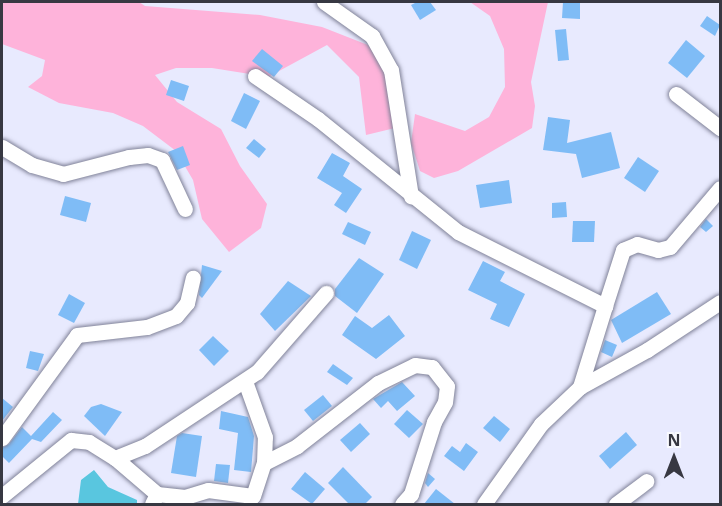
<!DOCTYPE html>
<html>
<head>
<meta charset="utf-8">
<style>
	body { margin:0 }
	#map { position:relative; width:722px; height:506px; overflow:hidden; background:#e8eafe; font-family:"Noto Sans",sans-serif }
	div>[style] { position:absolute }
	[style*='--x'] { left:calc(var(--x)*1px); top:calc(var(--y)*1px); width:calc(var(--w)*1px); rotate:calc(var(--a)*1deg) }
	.green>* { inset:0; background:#feb3da }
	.water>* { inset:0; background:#59c6df }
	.building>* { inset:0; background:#7fbcf6 }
	.roads { filter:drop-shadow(0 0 2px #808298) drop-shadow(0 0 2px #808298) }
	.minor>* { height:15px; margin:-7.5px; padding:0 7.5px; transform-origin:7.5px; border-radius:7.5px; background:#fff }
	span { translate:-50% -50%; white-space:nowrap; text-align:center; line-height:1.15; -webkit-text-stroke:6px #f8f9fe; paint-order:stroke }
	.frame { position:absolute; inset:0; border:3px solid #373842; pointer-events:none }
	.north { position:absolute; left:644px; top:428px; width:60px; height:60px; -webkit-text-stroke:4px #f8f9fe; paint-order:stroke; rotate:0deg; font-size:16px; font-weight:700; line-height:24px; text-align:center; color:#373842 }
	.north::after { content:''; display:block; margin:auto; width:21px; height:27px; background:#373842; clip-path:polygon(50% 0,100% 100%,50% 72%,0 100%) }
</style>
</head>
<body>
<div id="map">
	<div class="green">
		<div style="clip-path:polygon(2px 2px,139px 2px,145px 6px,260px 15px,322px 27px,368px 45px,385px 66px,395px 128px,366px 135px,359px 77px,327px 45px,268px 77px,212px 68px,176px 68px,155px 75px,177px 102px,221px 129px,240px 166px,267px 204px,261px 228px,229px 252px,202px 219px,193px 180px,176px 151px,143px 126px,113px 113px,59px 103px,28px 87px,42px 76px,45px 60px,2px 44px)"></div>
		<div style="clip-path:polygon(470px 2px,548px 2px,531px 82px,535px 106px,532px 128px,458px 171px,434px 178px,420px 171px,411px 143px,415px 114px,465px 131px,489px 117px,505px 87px,504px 49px,490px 16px)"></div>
	</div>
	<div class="water">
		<div style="clip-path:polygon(94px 470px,108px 487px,137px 500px,137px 504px,78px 504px,81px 480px)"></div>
	</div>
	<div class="building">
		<div style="clip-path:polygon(417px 2px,430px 2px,436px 10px,420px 20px,411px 5px)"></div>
		<div style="clip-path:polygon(563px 2px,580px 2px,580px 19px,562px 18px)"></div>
		<div style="clip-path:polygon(707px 16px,720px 25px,715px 36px,700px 26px)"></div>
		<div style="clip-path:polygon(566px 29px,569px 60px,558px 61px,555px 30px)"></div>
		<div style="clip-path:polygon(686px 40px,705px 56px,687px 78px,668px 63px)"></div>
		<div style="clip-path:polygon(262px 49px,283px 66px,274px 77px,252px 61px)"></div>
		<div style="clip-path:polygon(171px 80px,189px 86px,184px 101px,166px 95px)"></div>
		<div style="clip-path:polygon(244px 93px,260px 101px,246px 129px,231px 121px)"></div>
		<div style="clip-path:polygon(548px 117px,570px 120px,567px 143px,611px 132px,620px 168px,582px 178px,576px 154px,543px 150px)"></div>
		<div style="clip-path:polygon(254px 139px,266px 149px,259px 158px,246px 148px)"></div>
		<div style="clip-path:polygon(183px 146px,190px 165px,177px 170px,168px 152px)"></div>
		<div style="clip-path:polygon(332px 153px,350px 163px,343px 176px,362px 189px,346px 213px,334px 205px,342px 193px,317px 178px)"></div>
		<div style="clip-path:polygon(638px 157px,659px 171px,645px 192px,624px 178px)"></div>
		<div style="clip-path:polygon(509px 180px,512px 203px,480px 208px,476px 185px)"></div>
		<div style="clip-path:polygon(65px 196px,91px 203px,86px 222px,60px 215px)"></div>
		<div style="clip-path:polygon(566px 202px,567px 217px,552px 218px,552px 203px)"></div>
		<div style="clip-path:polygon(706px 219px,713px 226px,706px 232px,700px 227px)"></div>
		<div style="clip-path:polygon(573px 221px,595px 221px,594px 242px,572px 242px)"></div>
		<div style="clip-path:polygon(348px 222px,371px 232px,365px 245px,342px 234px)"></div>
		<div style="clip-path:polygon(412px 231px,431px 240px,417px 269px,399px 260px)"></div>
		<div style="clip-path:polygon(359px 258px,384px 274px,357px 313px,335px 296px,335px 289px)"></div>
		<div style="clip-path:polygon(483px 261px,505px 272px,500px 281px,525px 294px,509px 327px,490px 319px,497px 304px,468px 290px)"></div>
		<div style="clip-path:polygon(202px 265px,222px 271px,202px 298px,199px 295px)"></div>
		<div style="clip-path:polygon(288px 281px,311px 296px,275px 331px,260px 314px)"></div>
		<div style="clip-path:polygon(657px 292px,671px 314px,622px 343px,611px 320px)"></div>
		<div style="clip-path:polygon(69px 294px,85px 303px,74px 323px,58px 315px)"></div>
		<div style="clip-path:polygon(389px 315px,405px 336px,376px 359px,342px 335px,355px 316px,372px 328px)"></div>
		<div style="clip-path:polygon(213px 336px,229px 351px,214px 366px,199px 350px)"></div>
		<div style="clip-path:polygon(605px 340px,617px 345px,612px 357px,601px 352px)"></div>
		<div style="clip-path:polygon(30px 351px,44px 354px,38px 371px,26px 368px)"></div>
		<div style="clip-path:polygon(333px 364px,353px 378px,347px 385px,327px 372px)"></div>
		<div style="clip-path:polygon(402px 382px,415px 396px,397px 411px,388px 401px,381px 408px,373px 399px)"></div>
		<div style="clip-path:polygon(323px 395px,332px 406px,313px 421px,304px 410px)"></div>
		<div style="clip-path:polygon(2px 398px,13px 407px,2px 421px)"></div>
		<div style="clip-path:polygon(101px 404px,122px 412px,105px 436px,84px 416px,91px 407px)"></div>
		<div style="clip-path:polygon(407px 410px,423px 424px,409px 438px,394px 424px)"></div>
		<div style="clip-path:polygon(221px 411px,248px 417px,254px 436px,251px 472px,234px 470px,238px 433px,219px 429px)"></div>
		<div style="clip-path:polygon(53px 412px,62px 420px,41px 442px,32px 439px,9px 463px,2px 456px,2px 448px,9px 444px,22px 427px,31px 436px)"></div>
		<div style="clip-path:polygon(494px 416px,510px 429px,500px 442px,483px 428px)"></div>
		<div style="clip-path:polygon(360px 423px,370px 434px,351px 452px,340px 440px)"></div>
		<div style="clip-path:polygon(626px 432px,637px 445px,610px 469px,599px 456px)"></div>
		<div style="clip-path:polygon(182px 433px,202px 436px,196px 477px,171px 473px,177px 436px)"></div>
		<div style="clip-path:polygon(466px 443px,478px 452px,464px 471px,444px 456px,452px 446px,460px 452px)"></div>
		<div style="clip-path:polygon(216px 464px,230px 465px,228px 483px,214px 481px)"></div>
		<div style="clip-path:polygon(343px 467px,372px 497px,365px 504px,349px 504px,328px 483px)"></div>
		<div style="clip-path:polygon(305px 472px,325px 489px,312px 504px,291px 489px)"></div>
		<div style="clip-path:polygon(428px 473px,435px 479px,428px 487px,425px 483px)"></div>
		<div style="clip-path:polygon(436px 489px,455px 504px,424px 504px)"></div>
	</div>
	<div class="roads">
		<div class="minor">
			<div style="--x:324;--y:2;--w:59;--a:35.3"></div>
			<div style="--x:372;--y:36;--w:39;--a:61"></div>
			<div style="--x:391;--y:70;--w:128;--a:81"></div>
			<div style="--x:255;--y:76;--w:76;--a:34.3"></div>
			<div style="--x:318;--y:119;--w:180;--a:38.9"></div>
			<div style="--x:458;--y:232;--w:165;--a:26.7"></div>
			<div style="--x:605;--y:306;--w:85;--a:107.2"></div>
			<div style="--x:676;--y:94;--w:56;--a:37.7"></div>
			<div style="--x:2;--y:147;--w:35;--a:31"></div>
			<div style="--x:32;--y:165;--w:32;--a:16"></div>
			<div style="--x:63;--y:174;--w:68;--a:-14.4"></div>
			<div style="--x:129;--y:157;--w:19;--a:-6"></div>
			<div style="--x:148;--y:155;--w:15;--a:20"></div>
			<div style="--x:162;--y:160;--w:54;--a:64.9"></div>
			<div style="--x:605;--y:306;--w:59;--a:-72.2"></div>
			<div style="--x:623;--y:250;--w:15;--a:-23"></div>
			<div style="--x:637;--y:244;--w:22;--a:16"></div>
			<div style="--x:658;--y:250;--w:12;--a:-14"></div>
			<div style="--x:670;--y:247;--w:77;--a:-49.7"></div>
			<div style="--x:2;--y:438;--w:127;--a:-53.9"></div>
			<div style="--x:77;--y:335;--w:70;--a:-6.5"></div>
			<div style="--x:147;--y:327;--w:31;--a:-21"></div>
			<div style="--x:176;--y:316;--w:17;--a:-50"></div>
			<div style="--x:187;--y:303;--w:26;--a:-77"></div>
			<div style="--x:115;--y:458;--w:55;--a:40.6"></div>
			<div style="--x:157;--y:494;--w:11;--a:117"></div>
			<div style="--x:264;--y:463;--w:37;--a:-27"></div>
			<div style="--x:297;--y:446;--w:103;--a:-37.9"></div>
			<div style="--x:378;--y:383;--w:41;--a:-25.9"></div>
			<div style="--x:415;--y:365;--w:17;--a:7"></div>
			<div style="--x:432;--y:367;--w:24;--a:52"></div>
			<div style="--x:447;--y:386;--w:16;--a:97"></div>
			<div style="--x:445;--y:402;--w:23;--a:119"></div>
			<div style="--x:434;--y:422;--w:76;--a:107.7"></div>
			<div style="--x:411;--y:494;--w:13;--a:132"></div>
			<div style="--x:157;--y:494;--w:28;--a:6"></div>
			<div style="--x:185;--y:497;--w:24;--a:-17"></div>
			<div style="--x:208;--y:490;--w:45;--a:7.6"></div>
			<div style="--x:253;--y:496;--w:35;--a:-72"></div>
			<div style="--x:264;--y:463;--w:26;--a:-88"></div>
			<div style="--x:265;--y:437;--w:59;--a:-109.7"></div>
			<div style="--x:2;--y:496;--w:89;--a:-39.1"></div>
			<div style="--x:71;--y:440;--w:18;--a:6"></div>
			<div style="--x:89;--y:442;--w:31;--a:32"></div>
			<div style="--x:115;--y:458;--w:32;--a:-22"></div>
			<div style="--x:145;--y:446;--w:134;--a:-33.5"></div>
			<div style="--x:257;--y:372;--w:105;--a:-48.9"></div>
			<div style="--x:484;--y:504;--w:98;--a:-54.5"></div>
			<div style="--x:541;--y:424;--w:54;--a:-43.5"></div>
			<div style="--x:580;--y:387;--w:77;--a:-28.9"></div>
			<div style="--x:647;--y:350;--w:87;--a:-33.3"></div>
			<div style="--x:616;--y:504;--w:38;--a:-37"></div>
		</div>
	</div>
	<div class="frame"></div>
	<div class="north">N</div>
</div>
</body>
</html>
